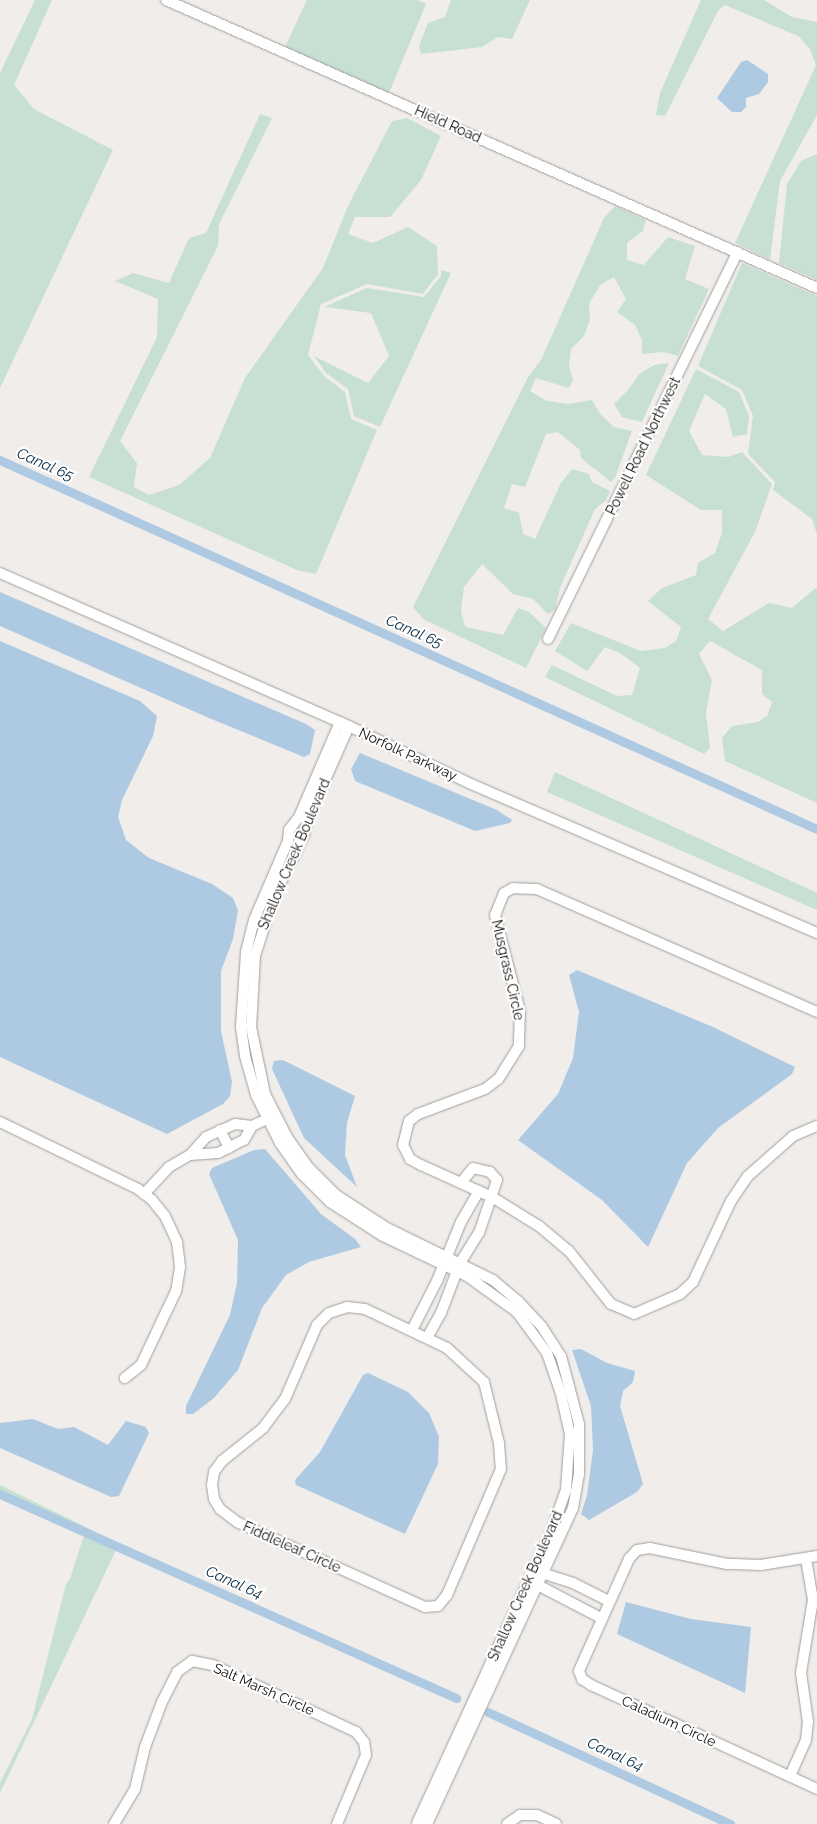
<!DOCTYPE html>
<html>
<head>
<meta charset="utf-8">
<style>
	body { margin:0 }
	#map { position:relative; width:817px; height:1824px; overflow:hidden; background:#f0edea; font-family:Raleway,sans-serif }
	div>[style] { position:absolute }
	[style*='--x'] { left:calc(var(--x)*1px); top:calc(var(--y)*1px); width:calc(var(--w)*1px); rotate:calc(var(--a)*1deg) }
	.green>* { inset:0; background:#c8e0d4 }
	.water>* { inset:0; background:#aecae2 }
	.canal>* { height:9px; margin:-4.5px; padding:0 4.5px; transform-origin:4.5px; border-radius:4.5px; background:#aecae2 }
	.roads { filter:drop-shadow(0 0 1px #a09e9b) drop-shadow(0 0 1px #a09e9b) }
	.minor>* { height:10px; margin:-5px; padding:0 5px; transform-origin:5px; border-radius:5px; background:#fff }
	span { translate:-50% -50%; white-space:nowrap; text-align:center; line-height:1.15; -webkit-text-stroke:4.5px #fff; paint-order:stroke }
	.street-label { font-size:14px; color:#100f0e }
	.water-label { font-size:15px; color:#092d45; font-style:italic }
</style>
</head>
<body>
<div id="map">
	<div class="green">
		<div style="clip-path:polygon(35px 0,52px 0,14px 85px,34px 109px,113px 150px,0 388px,0 73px)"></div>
		<div style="clip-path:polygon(307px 0,418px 0,426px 4px,389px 93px,285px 47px)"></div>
		<div style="clip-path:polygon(451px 0,530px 0,512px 39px,498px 37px,482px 47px,421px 54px,419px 46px,428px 23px,445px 17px)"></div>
		<div style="clip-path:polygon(701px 0,764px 0,792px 17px,817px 22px,817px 115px,780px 181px,770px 260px,735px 243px,816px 65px,810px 49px,798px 36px,725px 5px,718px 11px,665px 116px,656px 115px,660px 93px)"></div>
		<div style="clip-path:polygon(260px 114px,272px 118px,219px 224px,218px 246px,120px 441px,137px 463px,134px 487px,149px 495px,179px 485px,210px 458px,245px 378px,323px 268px,348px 206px,392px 121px,407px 118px,441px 136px,421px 180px,390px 217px,355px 217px,348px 234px,373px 243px,408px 227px,437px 246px,438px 274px,423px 294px,367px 284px,321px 304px,308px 355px,324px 376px,345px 392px,351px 419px,377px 430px,316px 574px,297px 570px,89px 477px,157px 337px,158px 299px,115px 281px,133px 273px,169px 283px,189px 238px,206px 233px)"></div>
		<div style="clip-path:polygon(817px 154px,817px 280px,779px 263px,787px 184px,801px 161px)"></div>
		<div style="clip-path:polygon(615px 206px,646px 220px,643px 231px,627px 243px,627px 260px,644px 265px,668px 237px,695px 246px,685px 279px,709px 289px,678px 356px,663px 352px,642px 354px,642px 340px,635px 325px,617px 312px,626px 299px,614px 277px,600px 285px,589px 304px,590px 320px,584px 336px,571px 349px,569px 366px,573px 380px,569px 388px,536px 378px,530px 391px,547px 401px,568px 404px,592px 400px,600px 414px,614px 427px,632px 431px,615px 478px,611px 482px,581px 458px,580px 450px,558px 432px,546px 434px,525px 487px,512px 484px,504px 508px,519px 513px,523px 534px,535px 539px,561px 483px,572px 469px,589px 474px,592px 482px,610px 491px,606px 500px,595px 509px,560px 588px,555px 610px,548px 614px,533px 599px,513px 594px,482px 564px,464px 587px,461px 611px,465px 627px,503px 635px,518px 608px,529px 612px,546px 628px,526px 668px,423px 619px,413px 607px,528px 377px,541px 360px,604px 218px)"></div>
		<div style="clip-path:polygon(742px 263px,817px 296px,817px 535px,812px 519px,773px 490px,775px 482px,748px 454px,753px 416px,742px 390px,698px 366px)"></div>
		<div style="clip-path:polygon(441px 270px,451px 273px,380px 427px,354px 416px,348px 389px,326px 373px,314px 356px,368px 383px,389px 356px,371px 313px,324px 307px,367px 288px,424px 297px,441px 276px)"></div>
		<div style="clip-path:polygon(669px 363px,642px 422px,622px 417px,614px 404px,629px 389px,639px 374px,654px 365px)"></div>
		<div style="clip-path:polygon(696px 369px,739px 392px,749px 416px,747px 434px,733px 437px,726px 409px,705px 394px,689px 431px,702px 455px,728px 457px,742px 452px,772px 484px,755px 532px,708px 619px,723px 631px,769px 603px,792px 608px,817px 587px,817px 803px,725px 761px,722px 738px,732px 726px,758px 722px,767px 716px,772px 702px,762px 694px,762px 670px,710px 641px,699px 654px,712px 680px,706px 713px,710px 748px,704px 754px,545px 677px,552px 665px,617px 696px,632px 695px,640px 668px,620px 653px,605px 647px,587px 671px,555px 651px,571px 623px,641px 651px,665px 648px,676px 641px,681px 627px,648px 601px,662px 588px,696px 575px,698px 563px,715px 553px,722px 533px,722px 510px,701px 510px,646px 475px)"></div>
		<div style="clip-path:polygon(555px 772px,817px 893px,817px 910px,547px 792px)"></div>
		<div style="clip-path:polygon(0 1485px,96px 1532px,97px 1539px,117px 1548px,0 1793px,0 1783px,32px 1719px,66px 1584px,70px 1579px,84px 1535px,0 1496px)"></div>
	</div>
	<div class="water">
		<div style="clip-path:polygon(747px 60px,768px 74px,768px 82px,759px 94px,746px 98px,746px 107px,741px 112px,732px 112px,717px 98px,741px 62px)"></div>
		<div style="clip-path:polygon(0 592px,306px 724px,315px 730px,310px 754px,304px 757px,209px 718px,0 626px)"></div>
		<div style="clip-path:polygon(0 641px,140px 701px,157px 716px,153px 736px,122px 800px,118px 817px,126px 840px,149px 858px,212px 884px,233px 898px,238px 911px,233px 939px,221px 971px,221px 1031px,232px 1082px,230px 1096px,223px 1104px,167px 1134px,0 1057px)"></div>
		<div style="clip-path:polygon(360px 753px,497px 810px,512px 820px,510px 823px,475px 831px,355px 781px,351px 769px)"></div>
		<div style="clip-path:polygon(577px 970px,713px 1027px,795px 1067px,792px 1074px,718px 1128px,687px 1163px,648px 1247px,602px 1200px,518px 1140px,558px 1094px,573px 1058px,579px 1012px,569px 975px)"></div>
		<div style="clip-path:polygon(283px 1060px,355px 1096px,347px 1123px,345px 1155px,357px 1187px,304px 1138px,272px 1069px,274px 1061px)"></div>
		<div style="clip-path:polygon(265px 1149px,321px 1214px,355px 1239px,361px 1247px,309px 1262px,286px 1275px,262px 1308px,238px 1370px,214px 1398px,193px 1414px,186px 1414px,186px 1406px,230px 1315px,237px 1283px,238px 1240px,209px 1174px,212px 1168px,254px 1150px)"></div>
		<div style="clip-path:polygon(581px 1349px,607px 1363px,635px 1371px,633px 1382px,623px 1391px,620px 1406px,643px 1484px,637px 1492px,589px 1520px,581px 1514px,587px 1495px,593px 1450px,591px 1406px,572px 1350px)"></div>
		<div style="clip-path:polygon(368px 1373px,408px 1392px,429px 1413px,439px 1437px,438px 1464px,405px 1534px,296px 1485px,295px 1480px,320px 1452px,363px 1375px)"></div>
		<div style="clip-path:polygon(33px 1419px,58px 1429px,74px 1427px,108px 1445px,126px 1421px,146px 1427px,149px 1433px,119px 1496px,111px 1497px,0 1448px,0 1423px)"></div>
		<div style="clip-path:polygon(626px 1602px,691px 1619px,751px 1627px,745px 1693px,617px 1634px)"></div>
	</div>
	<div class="canal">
		<div style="--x:0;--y:460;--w:896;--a:24.31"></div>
		<div style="--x:0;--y:1494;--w:500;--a:24.1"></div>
		<div style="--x:488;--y:1712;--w:267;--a:24.8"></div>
	</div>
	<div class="roads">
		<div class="minor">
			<div style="--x:166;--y:0;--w:712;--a:23.86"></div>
			<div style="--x:0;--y:573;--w:371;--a:23.7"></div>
			<div style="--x:340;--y:722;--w:145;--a:25.3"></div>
			<div style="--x:471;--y:784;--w:377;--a:23.3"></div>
			<div style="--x:548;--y:639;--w:431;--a:-63.9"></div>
			<div style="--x:340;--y:722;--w:103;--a:113.3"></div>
			<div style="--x:299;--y:817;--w:16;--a:128"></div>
			<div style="--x:289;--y:830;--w:11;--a:95"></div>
			<div style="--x:288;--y:841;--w:86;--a:113.3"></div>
			<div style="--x:254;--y:920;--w:34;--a:104"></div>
			<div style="--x:246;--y:953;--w:74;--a:93.9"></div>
			<div style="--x:241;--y:1027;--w:29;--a:82"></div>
			<div style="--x:245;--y:1056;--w:41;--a:74.2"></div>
			<div style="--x:256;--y:1095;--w:54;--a:63.4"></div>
			<div style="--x:280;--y:1143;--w:38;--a:55"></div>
			<div style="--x:302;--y:1174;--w:40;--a:45"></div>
			<div style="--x:330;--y:1202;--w:63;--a:32.7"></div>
			<div style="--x:383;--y:1236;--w:93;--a:25.5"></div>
			<div style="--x:467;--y:1276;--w:62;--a:35.8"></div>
			<div style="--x:517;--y:1312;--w:51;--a:53.8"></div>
			<div style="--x:547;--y:1353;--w:39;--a:71"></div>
			<div style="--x:560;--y:1390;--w:45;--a:77.2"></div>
			<div style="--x:570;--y:1434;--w:56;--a:94.1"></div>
			<div style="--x:566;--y:1490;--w:45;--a:109.7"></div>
			<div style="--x:551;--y:1532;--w:321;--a:114.7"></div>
			<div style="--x:349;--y:726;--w:104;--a:113.9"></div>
			<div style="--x:307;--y:821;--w:14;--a:102"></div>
			<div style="--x:304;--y:835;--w:68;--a:116.2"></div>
			<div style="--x:274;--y:896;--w:63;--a:107.6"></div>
			<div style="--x:255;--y:956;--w:71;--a:93.2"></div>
			<div style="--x:251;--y:1027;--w:68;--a:78.2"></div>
			<div style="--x:265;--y:1094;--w:48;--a:62.9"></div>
			<div style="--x:287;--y:1137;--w:38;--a:55"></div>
			<div style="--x:309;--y:1168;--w:38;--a:45"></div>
			<div style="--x:336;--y:1195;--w:61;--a:32.9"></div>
			<div style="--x:387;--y:1228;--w:118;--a:26.1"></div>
			<div style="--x:493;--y:1280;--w:33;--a:40"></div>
			<div style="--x:518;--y:1301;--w:35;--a:47"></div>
			<div style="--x:542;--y:1327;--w:35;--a:57"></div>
			<div style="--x:561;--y:1356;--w:70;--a:75.2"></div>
			<div style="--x:579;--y:1424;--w:50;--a:90"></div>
			<div style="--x:579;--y:1474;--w:35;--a:100"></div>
			<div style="--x:573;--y:1508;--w:348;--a:114.8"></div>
			<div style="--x:817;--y:1012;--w:306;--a:-156.3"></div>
			<div style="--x:537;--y:889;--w:24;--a:-178"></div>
			<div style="--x:513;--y:888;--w:10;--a:151"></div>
			<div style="--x:504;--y:893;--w:24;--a:112"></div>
			<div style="--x:495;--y:915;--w:99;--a:75.4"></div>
			<div style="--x:520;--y:1011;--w:35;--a:92"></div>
			<div style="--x:519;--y:1046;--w:39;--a:122"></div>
			<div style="--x:498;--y:1079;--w:16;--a:142"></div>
			<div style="--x:485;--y:1089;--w:72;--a:159.5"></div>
			<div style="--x:418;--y:1114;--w:11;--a:142"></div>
			<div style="--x:409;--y:1121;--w:25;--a:104"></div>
			<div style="--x:403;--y:1145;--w:16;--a:63"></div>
			<div style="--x:410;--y:1159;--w:13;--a:29"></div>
			<div style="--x:421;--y:1165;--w:78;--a:24.3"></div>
			<div style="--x:492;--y:1197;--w:55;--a:31.7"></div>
			<div style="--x:539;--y:1226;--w:39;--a:40"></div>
			<div style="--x:569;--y:1251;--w:68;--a:51.6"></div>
			<div style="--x:611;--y:1304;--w:25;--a:23"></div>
			<div style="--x:634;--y:1314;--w:50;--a:-23.5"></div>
			<div style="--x:680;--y:1294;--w:18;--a:-43"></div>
			<div style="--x:693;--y:1282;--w:89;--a:-64.9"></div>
			<div style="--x:731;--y:1201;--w:30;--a:-56"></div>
			<div style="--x:748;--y:1176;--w:60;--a:-41.6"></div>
			<div style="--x:793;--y:1136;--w:26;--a:-23"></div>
			<div style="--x:0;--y:1122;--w:153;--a:25.9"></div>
			<div style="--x:138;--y:1189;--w:18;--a:38"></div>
			<div style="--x:152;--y:1200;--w:21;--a:51"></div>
			<div style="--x:165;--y:1216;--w:29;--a:65"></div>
			<div style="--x:177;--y:1242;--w:25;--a:83"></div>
			<div style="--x:180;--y:1267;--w:24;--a:99"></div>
			<div style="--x:176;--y:1291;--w:82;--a:115.3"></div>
			<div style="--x:141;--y:1365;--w:21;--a:141"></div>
			<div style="--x:220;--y:1130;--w:20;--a:63"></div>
			<div style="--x:190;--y:1155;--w:28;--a:-4"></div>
			<div style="--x:218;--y:1153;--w:29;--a:-27"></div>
			<div style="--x:244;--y:1140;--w:16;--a:-60"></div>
			<div style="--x:144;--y:1194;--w:37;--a:-47"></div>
			<div style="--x:169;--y:1167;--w:24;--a:-30"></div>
			<div style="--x:190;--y:1155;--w:24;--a:-48"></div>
			<div style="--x:206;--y:1137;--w:32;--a:-24"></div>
			<div style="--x:235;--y:1124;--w:17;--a:7"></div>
			<div style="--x:252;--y:1126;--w:23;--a:-25"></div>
			<div style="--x:347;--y:1307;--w:18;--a:6"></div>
			<div style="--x:365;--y:1309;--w:91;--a:25.4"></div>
			<div style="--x:447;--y:1348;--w:50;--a:42.6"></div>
			<div style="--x:484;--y:1382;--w:63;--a:76.2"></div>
			<div style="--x:499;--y:1443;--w:26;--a:86"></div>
			<div style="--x:501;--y:1469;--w:137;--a:113.2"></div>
			<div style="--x:447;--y:1595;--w:14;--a:129"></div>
			<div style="--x:438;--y:1606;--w:13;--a:176"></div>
			<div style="--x:425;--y:1607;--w:206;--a:-155.7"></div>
			<div style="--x:237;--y:1522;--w:21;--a:-143"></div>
			<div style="--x:220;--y:1509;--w:12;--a:-121"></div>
			<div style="--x:214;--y:1499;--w:14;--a:-98"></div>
			<div style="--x:212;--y:1485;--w:13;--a:-81"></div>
			<div style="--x:214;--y:1472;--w:14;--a:-54"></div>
			<div style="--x:222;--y:1461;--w:53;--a:-38.8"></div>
			<div style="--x:263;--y:1428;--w:36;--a:-53"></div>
			<div style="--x:285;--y:1399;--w:81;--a:-66.6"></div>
			<div style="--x:317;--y:1325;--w:17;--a:-45"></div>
			<div style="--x:329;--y:1313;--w:19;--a:-18"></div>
			<div style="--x:412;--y:1330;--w:55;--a:-63"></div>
			<div style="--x:437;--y:1281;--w:64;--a:-67.9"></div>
			<div style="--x:461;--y:1222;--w:36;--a:-60"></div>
			<div style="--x:427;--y:1338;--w:29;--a:-61"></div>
			<div style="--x:441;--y:1313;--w:53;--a:-69.2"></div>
			<div style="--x:460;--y:1263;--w:36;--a:-58"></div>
			<div style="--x:479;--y:1233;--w:56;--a:-71.2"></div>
			<div style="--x:497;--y:1180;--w:11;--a:-131"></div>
			<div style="--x:490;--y:1172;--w:17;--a:-167"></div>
			<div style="--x:473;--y:1168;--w:19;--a:129"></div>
			<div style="--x:817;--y:1556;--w:57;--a:170.9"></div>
			<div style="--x:761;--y:1565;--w:34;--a:-178"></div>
			<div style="--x:727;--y:1564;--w:79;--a:-168.3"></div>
			<div style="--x:650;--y:1548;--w:13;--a:171"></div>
			<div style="--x:637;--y:1550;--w:12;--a:132"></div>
			<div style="--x:629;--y:1559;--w:123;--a:114.1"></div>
			<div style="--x:579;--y:1671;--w:9;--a:69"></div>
			<div style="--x:582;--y:1679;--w:11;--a:34"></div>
			<div style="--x:591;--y:1685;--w:249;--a:24.7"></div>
			<div style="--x:539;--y:1572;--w:36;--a:18"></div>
			<div style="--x:573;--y:1583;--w:40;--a:26.6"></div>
			<div style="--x:532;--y:1582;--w:78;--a:27.6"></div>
			<div style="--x:790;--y:1776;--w:39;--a:-66"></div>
			<div style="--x:806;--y:1740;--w:18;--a:-84"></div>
			<div style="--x:808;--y:1722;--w:49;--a:-98.1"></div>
			<div style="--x:801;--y:1673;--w:74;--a:-80.7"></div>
			<div style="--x:813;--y:1600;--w:42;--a:-99.7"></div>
			<div style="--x:114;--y:1824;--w:41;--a:-59"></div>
			<div style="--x:135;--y:1789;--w:43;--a:-76.6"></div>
			<div style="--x:145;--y:1747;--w:48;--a:-69.3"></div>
			<div style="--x:162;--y:1702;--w:34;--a:-63"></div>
			<div style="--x:177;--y:1672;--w:19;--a:-36"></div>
			<div style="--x:192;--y:1661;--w:21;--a:11"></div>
			<div style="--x:213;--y:1665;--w:158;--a:25.1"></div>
			<div style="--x:356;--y:1732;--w:13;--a:51"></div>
			<div style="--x:364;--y:1742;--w:13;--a:81"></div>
			<div style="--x:366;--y:1755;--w:75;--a:112.8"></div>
			<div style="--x:507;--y:1824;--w:16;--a:-35"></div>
			<div style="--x:520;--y:1815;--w:17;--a:0"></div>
			<div style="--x:537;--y:1815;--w:21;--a:25"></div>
		</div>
	</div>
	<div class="street-label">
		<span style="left:448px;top:124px;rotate:24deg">Hield Road</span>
		<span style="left:643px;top:446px;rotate:-64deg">Powell Road Northwest</span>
		<span style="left:408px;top:754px;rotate:25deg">Norfolk Parkway</span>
		<span style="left:294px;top:854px;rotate:-67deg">Shallow Creek Boulevard</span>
		<span style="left:508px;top:970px;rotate:77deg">Musgrass Circle</span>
		<span style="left:292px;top:1547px;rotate:24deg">Fiddleleaf Circle</span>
		<span style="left:525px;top:1586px;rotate:-66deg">Shallow Creek Boulevard</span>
		<span style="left:264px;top:1689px;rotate:24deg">Salt Marsh Circle</span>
		<span style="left:669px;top:1721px;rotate:25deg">Caladium Circle</span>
	</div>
	<div class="water-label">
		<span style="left:45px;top:465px;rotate:24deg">Canal 65</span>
		<span style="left:414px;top:632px;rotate:24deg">Canal 65</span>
		<span style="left:234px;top:1583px;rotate:24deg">Canal 64</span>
		<span style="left:615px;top:1755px;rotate:25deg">Canal 64</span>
	</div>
</div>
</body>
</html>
